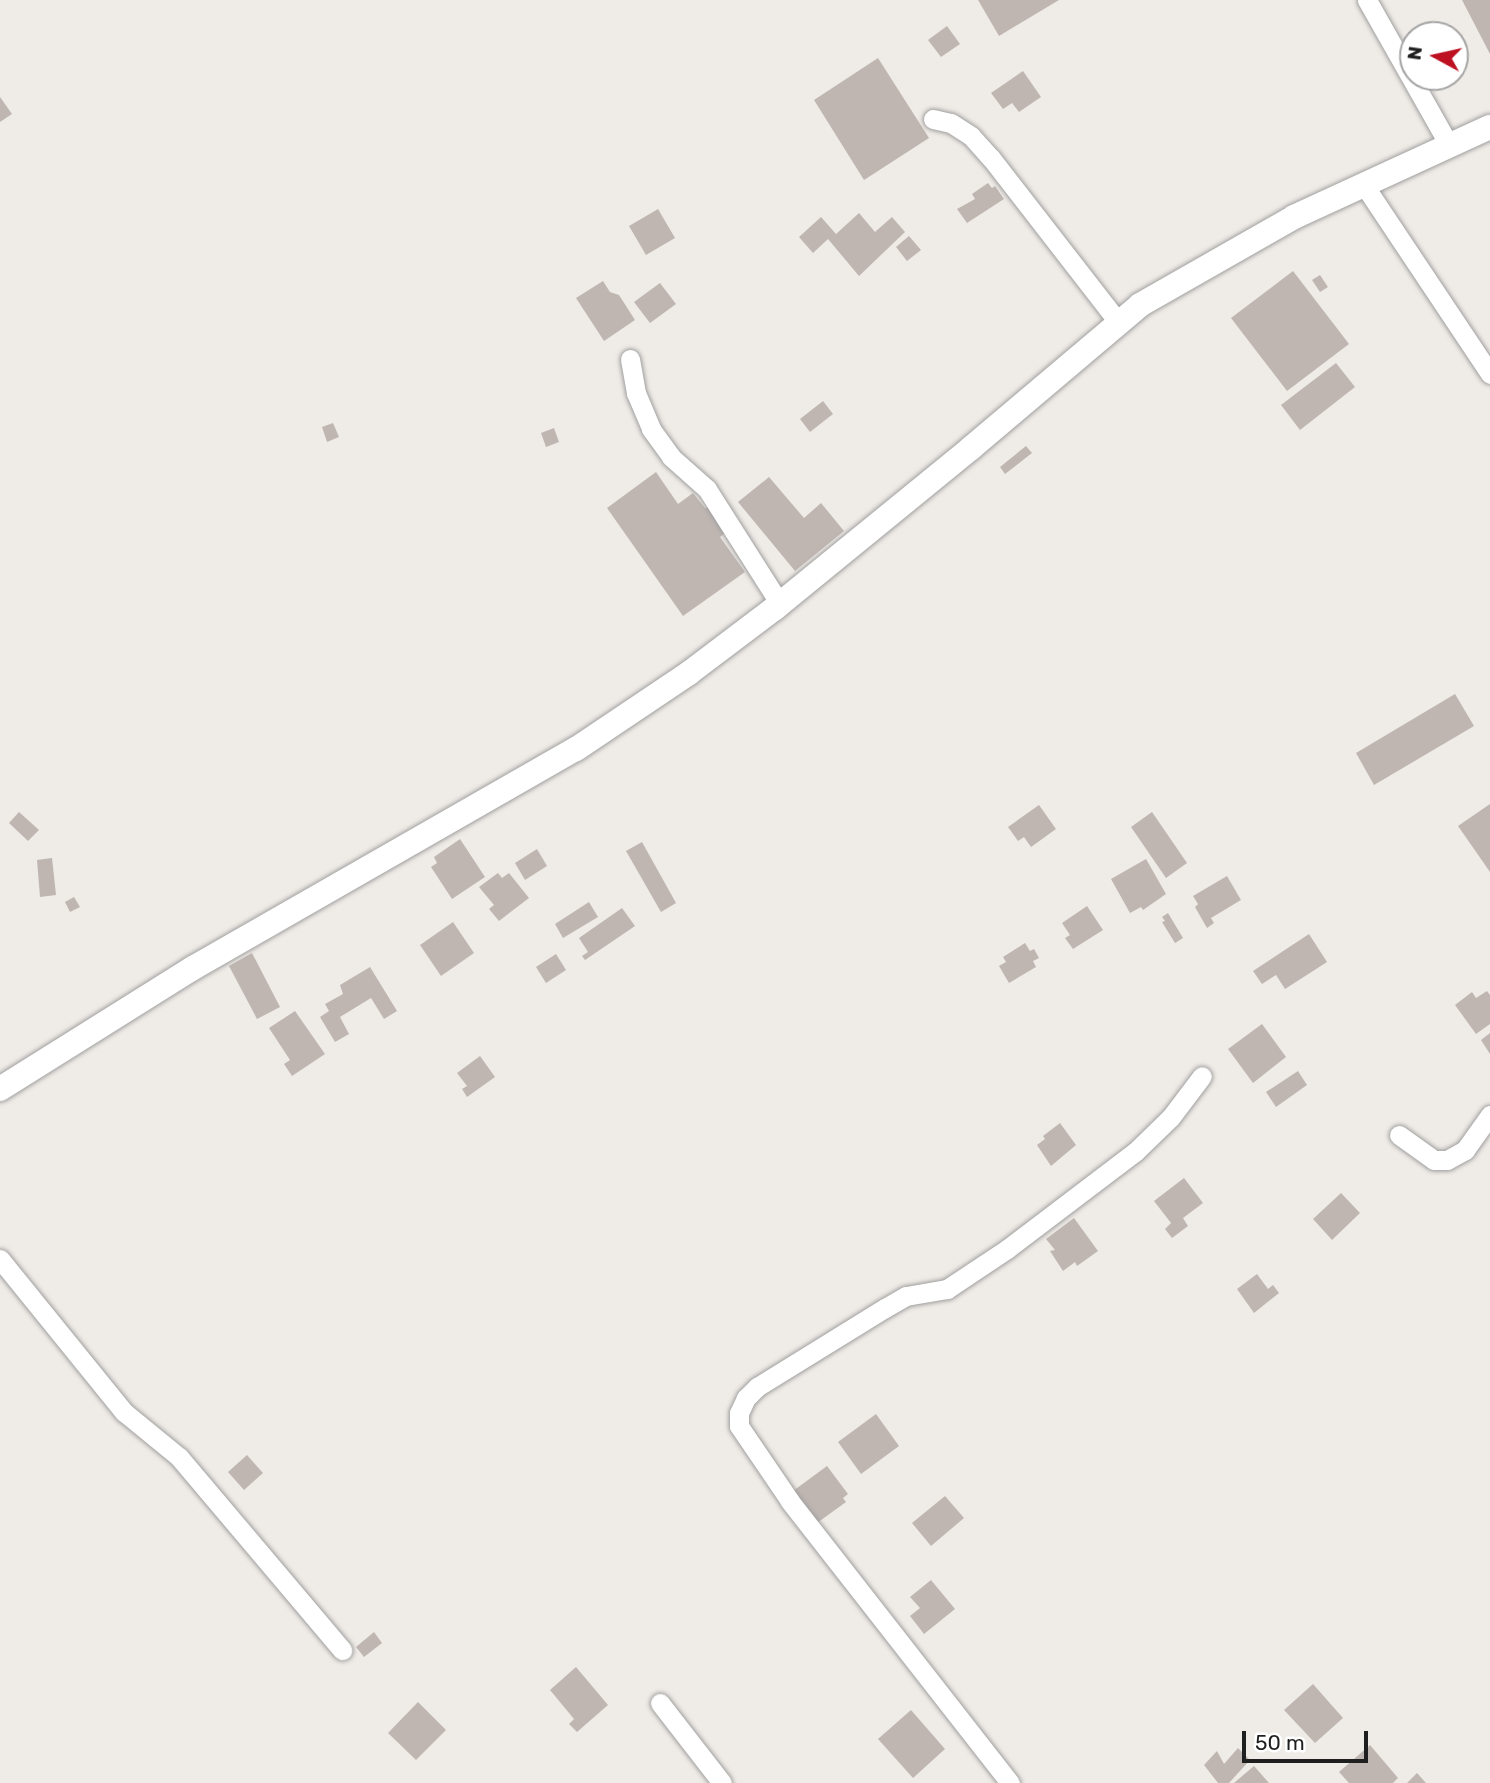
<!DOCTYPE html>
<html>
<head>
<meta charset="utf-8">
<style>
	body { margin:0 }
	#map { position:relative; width:1490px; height:1783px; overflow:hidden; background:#efebe6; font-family:Rubik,sans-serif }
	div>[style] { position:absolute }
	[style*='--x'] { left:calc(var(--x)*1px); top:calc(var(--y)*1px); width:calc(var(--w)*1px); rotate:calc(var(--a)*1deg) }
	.building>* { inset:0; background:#bfb6b2 }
	.roads { filter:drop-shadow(0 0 2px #a0a0a0) drop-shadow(0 0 2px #a0a0a0) }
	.minor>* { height:19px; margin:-9.5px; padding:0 9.5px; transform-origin:9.5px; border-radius:9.5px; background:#fff }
	.tertiary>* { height:24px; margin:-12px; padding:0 12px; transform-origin:12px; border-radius:12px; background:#fff }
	span { translate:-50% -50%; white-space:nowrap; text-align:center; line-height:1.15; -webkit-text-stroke:7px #fff; paint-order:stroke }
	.north { position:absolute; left:1399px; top:21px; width:70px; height:70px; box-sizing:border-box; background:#fff; border:2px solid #a5a5a5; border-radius:50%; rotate:278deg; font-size:19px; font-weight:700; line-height:28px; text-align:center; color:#1f1f1f }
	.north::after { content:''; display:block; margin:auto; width:24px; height:32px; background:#bd1020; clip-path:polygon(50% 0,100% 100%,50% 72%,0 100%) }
	.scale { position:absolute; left:1242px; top:1731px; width:126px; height:32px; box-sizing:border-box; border:4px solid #1f1f1f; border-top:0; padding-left:9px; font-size:21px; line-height:24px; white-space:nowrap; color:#1f1f1f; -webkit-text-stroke:5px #fff; paint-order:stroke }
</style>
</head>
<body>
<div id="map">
	<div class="building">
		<div style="clip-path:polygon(978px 0,1059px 0,999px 36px)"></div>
		<div style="clip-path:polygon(1462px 0,1490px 0,1490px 54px)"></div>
		<div style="clip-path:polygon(947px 26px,960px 44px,941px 57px,928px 40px)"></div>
		<div style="clip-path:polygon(878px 58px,929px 138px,864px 180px,814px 100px)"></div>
		<div style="clip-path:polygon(1023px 71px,1041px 97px,1019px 112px,1012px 103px,1003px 109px,991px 93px)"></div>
		<div style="clip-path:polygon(0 97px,12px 114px,0 122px)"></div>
		<div style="clip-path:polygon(988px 183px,992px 188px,995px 186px,1004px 199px,967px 223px,957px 209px,975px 199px,972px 194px)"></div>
		<div style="clip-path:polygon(658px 209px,675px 238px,646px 255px,629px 226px)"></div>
		<div style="clip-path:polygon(859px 213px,875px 232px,892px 217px,905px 232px,859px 276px,828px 239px,813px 253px,799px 237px,821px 217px,836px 234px)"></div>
		<div style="clip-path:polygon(909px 236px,921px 250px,907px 261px,896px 247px)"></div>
		<div style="clip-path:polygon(1293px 271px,1349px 344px,1287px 391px,1231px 318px)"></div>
		<div style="clip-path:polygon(1320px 275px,1328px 287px,1320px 292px,1312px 280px)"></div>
		<div style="clip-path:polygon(603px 281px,610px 292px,619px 295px,635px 320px,604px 341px,576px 298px)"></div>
		<div style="clip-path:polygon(660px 283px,676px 304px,650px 323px,634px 302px)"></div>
		<div style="clip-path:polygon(1336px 363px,1355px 387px,1300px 430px,1281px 405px)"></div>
		<div style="clip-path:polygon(823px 401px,833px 414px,810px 432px,800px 419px)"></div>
		<div style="clip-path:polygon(333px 423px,339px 437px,327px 442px,322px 427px)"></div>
		<div style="clip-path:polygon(554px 428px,559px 442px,546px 447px,541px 433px)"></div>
		<div style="clip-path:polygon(1026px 446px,1032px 453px,1005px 474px,1000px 467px)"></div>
		<div style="clip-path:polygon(656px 472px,678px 504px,693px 493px,705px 508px,711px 507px,728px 531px,720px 537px,745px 572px,683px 616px,607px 508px)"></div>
		<div style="clip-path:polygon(769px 477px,804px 518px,821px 503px,844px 531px,795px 571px,738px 502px)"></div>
		<div style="clip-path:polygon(1455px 694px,1474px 726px,1374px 785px,1356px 753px)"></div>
		<div style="clip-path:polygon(1490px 804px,1490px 872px,1458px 826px)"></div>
		<div style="clip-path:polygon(1039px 805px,1056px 829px,1031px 847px,1024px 837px,1018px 841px,1008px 827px)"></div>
		<div style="clip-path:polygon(19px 812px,39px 830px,28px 841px,9px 823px)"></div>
		<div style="clip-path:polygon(1152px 812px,1187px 863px,1166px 878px,1131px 827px)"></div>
		<div style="clip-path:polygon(460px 839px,485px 877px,452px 899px,431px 867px,437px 863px,434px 857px)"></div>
		<div style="clip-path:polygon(642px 842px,676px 903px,661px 912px,626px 851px)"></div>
		<div style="clip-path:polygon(537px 849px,547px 866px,525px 880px,515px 863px)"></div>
		<div style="clip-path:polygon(52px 858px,56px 895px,40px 897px,37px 860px)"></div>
		<div style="clip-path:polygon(1146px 859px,1166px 894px,1143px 910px,1141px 907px,1130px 913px,1111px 879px)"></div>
		<div style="clip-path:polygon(498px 873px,502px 878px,509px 873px,529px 898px,499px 921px,489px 909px,494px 905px,479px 887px)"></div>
		<div style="clip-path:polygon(1227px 876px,1241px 900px,1211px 918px,1214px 923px,1207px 928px,1195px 907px,1198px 904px,1193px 896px)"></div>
		<div style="clip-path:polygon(74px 897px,80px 907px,70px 912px,65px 902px)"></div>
		<div style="clip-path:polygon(589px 902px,598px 917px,563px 938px,555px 924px)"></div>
		<div style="clip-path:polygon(1087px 906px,1103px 930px,1073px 949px,1065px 938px,1070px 935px,1062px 923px)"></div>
		<div style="clip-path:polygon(622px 908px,635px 926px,585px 960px,582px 956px,588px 952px,579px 938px)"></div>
		<div style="clip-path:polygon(1168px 913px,1183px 938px,1175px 943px,1162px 922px,1165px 921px,1162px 917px)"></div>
		<div style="clip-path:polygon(453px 922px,474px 953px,441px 976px,420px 945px)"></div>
		<div style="clip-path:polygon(1309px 934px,1327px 962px,1285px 989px,1276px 975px,1262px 984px,1253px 971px)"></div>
		<div style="clip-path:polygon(1025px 943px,1030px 951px,1034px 949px,1039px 958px,1033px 961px,1036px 967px,1009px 983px,999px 966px,1006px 962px,1003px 957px)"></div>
		<div style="clip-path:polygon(252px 953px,280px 1007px,257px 1019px,229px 966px)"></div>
		<div style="clip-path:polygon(556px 954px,566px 970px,546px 983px,536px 967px)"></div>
		<div style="clip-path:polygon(370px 967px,397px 1011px,384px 1019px,371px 998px,340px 1017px,349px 1034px,335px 1042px,320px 1017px,329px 1011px,325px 1004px,343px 994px,340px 985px)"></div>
		<div style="clip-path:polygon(1487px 991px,1490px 995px,1490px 1024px,1476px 1034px,1455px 1005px,1472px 992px,1476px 998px)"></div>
		<div style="clip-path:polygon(295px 1011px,325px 1054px,292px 1076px,284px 1064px,290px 1060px,269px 1028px)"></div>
		<div style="clip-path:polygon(1262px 1024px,1286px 1057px,1253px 1083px,1228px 1049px)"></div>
		<div style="clip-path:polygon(1490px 1033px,1490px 1054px,1481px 1040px)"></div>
		<div style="clip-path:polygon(480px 1056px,495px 1077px,467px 1097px,462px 1089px,467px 1086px,457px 1073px)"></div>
		<div style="clip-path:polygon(1298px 1071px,1307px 1085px,1276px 1107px,1266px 1092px)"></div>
		<div style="clip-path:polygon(1060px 1123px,1076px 1145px,1051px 1166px,1037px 1145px,1045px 1139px,1043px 1136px)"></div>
		<div style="clip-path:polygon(1184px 1178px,1203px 1203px,1183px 1218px,1188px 1226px,1172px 1238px,1165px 1229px,1171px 1223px,1154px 1201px)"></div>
		<div style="clip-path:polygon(1341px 1193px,1360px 1213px,1332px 1240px,1313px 1219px)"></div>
		<div style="clip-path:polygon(1074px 1218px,1098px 1251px,1077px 1266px,1075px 1262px,1063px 1271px,1050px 1251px,1055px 1250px,1046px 1239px)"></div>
		<div style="clip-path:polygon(1257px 1274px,1268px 1289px,1273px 1285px,1279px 1293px,1254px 1313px,1237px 1289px)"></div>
		<div style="clip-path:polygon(876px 1414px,899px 1446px,861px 1474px,838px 1442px)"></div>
		<div style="clip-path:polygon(247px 1455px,263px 1473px,244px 1490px,228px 1472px)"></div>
		<div style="clip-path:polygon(827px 1466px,848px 1494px,843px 1498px,846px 1502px,817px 1523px,793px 1491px)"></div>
		<div style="clip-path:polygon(945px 1496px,964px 1518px,931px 1546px,912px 1523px)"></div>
		<div style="clip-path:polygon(931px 1580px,955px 1609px,924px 1634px,910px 1616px,920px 1608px,910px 1597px)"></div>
		<div style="clip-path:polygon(374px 1632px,382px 1643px,364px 1657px,356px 1647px)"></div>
		<div style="clip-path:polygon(576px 1667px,608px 1705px,577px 1732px,569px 1724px,574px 1719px,550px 1690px)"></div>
		<div style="clip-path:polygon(1313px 1684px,1343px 1718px,1315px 1743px,1284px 1710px)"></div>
		<div style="clip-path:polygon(418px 1702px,446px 1730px,416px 1760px,388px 1733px)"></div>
		<div style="clip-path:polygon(911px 1710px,945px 1749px,913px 1778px,878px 1739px)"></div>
		<div style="clip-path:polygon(1370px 1745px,1398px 1778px,1393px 1783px,1349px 1783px,1339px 1772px)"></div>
		<div style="clip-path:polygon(1238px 1748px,1250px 1760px,1229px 1783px,1218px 1783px,1204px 1765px,1217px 1751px,1224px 1764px)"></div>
		<div style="clip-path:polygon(1254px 1766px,1269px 1783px,1234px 1783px)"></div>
		<div style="clip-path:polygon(1417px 1773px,1426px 1783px,1407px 1783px)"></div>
	</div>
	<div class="roads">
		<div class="minor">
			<div style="--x:1367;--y:0;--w:167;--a:60.5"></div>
			<div style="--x:933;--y:119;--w:18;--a:13"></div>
			<div style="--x:951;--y:123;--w:24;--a:33"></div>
			<div style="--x:971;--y:136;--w:30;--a:48"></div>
			<div style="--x:991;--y:158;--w:207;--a:52.2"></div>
			<div style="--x:1364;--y:185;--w:227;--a:56.3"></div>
			<div style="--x:630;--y:359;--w:35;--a:80"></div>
			<div style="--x:636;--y:393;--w:39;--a:67"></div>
			<div style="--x:651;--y:429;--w:34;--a:54"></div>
			<div style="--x:671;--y:457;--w:48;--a:41.6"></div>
			<div style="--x:707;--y:489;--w:136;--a:57.6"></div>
			<div style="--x:1399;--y:1135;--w:43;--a:35.5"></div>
			<div style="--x:1434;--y:1160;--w:13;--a:0"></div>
			<div style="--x:1447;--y:1160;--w:21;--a:-29"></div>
			<div style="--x:1465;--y:1150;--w:43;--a:-54.5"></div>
			<div style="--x:0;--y:1259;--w:197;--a:51"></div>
			<div style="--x:124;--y:1412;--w:71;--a:39.3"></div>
			<div style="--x:179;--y:1457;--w:253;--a:49.8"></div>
			<div style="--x:660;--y:1703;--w:101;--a:52.2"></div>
			<div style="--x:1010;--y:1783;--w:358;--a:-128"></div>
			<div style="--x:790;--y:1501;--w:91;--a:-124.2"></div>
			<div style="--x:739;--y:1426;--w:13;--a:-90"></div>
			<div style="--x:739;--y:1413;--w:17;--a:-65"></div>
			<div style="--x:746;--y:1398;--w:16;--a:-45"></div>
			<div style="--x:757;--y:1387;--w:150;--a:-31.7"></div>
			<div style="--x:885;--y:1308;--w:24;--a:-30"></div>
			<div style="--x:906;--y:1296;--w:42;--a:-9.7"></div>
			<div style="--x:947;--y:1289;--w:72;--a:-33.7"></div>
			<div style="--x:1007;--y:1249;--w:161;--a:-37.2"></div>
			<div style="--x:1135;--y:1152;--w:50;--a:-44.2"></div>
			<div style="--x:1171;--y:1117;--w:51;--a:-52.9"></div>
		</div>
		<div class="tertiary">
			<div style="--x:0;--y:1089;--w:228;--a:-32.1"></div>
			<div style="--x:193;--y:968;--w:441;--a:-29.8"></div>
			<div style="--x:576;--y:749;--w:136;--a:-33.9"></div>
			<div style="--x:689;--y:673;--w:108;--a:-37.1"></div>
			<div style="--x:775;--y:608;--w:253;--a:-39.2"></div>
			<div style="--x:971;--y:448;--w:221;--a:-40.2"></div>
			<div style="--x:1140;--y:305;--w:177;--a:-29.7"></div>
			<div style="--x:1294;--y:217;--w:216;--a:-24.7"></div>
		</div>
	</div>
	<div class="north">N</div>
	<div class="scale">50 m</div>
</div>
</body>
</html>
